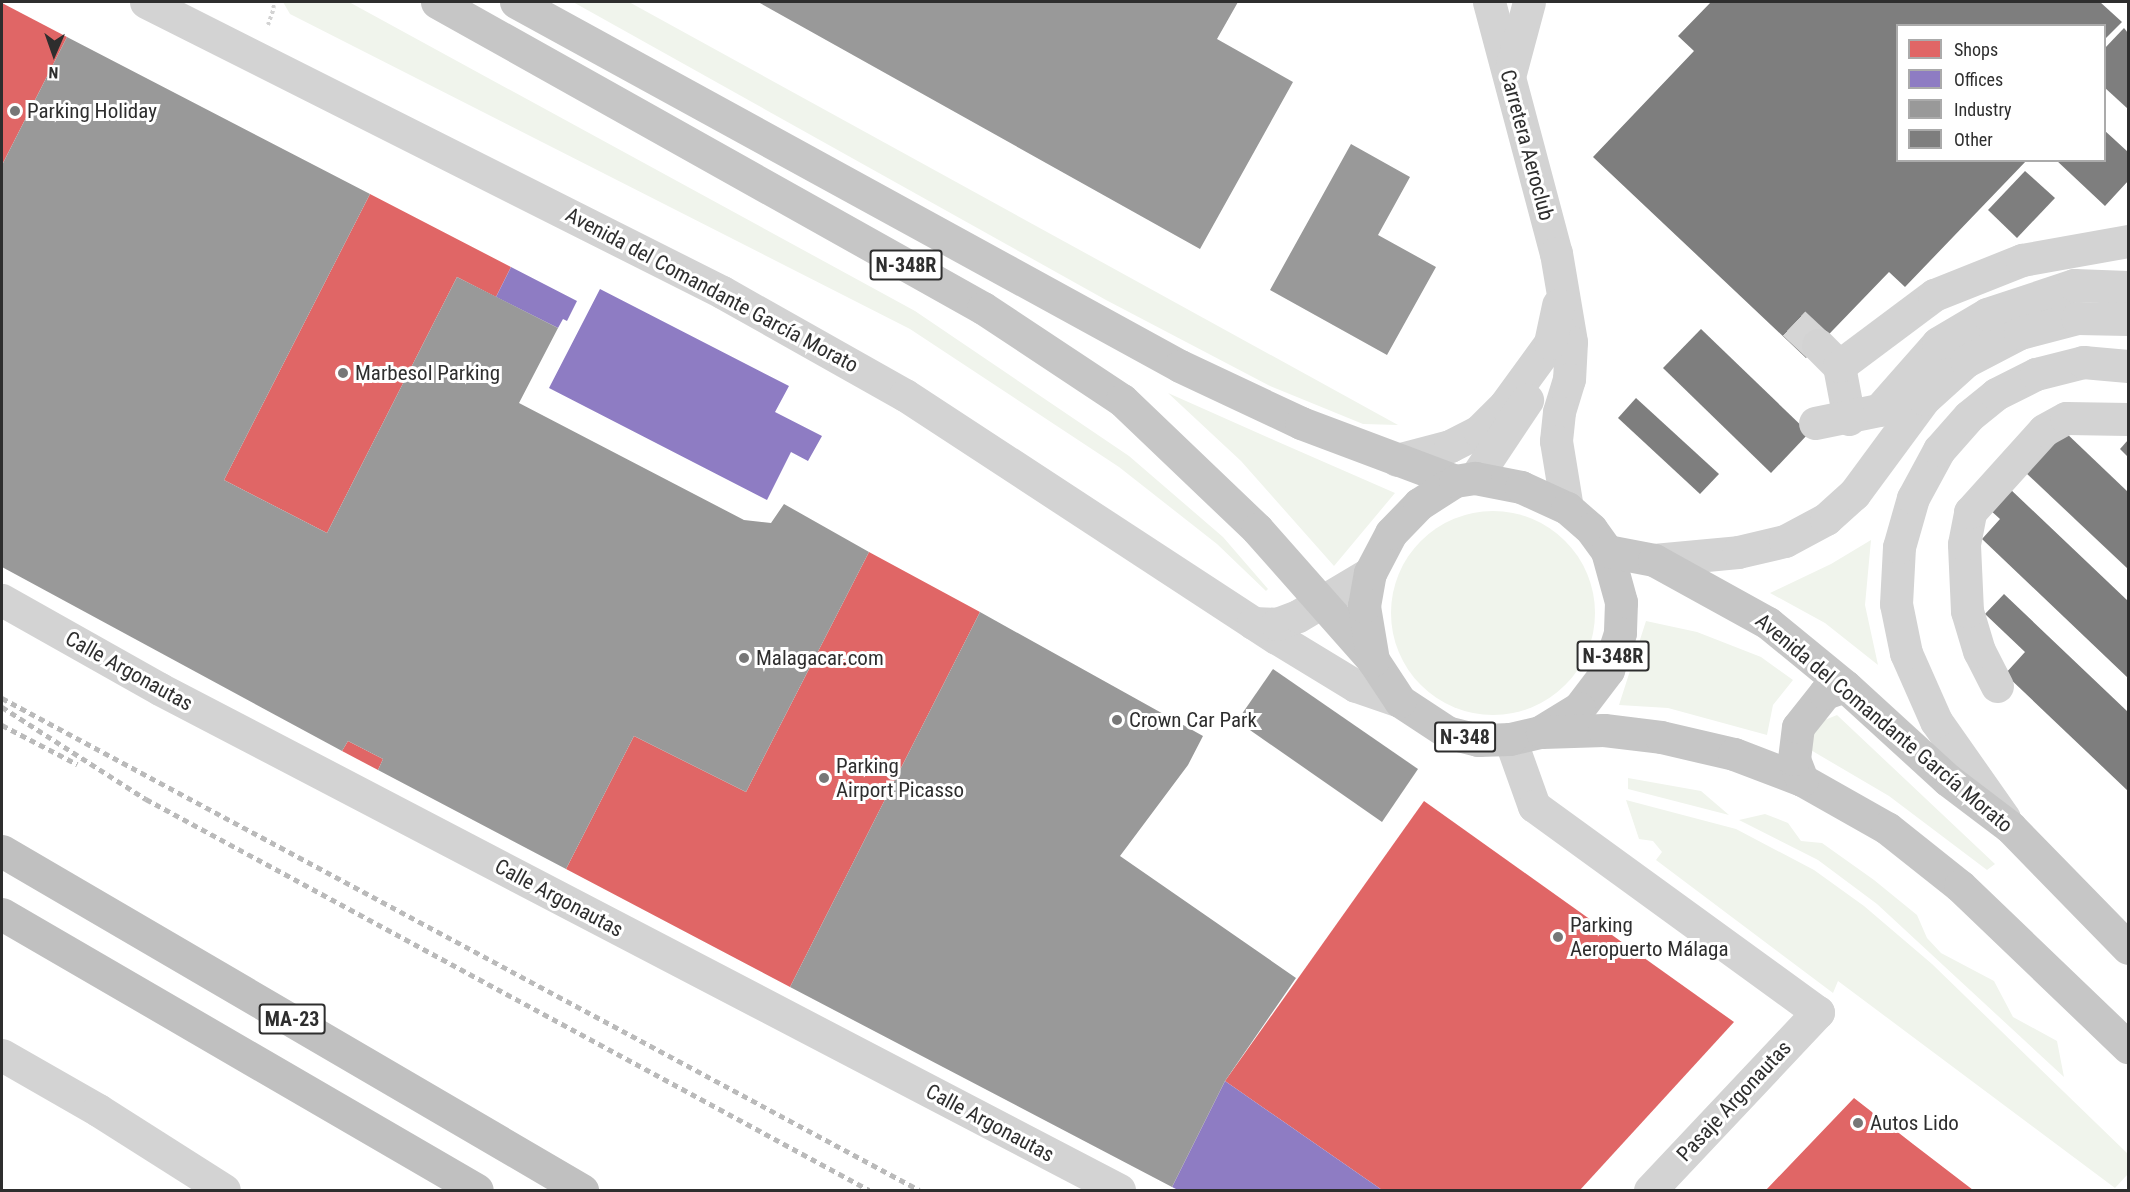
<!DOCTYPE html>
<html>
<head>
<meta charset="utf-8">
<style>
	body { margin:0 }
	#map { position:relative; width:2130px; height:1192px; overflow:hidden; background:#fff; font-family:"Roboto Condensed",sans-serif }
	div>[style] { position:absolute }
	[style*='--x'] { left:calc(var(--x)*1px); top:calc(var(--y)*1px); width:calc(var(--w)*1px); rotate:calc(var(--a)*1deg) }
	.green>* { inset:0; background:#f0f4ec }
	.round { border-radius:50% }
	.shops>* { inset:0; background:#e06666 }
	.offices>* { inset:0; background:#8e7cc3 }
	.industry>* { inset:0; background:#999 }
	.building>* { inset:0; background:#7e7e7e }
	.minor-tunnel>* { height:33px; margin-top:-16.5px; transform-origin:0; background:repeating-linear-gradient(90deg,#d5d5d5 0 33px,transparent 0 49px) }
	.path>* { height:4px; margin-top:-2px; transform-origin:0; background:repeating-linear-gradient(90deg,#d3d3d3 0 3px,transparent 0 6px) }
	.minor>* { height:33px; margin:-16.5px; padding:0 16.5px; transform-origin:16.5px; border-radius:16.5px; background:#d3d3d3 }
	.major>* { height:33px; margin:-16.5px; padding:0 16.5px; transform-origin:16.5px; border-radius:16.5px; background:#c6c6c6 }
	.highway>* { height:33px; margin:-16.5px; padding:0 16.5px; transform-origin:16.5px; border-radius:16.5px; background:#c0c0c0 }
	.rail>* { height:4.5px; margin-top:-2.25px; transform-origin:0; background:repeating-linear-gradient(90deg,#bababa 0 6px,transparent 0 10.5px) }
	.dots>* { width:16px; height:16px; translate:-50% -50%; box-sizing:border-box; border:3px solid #fff; border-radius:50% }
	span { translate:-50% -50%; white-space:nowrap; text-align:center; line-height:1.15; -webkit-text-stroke:6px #fff; paint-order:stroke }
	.shield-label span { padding:2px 4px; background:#fff; border:2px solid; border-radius:4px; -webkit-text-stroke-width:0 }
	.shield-label { font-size:20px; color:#2e2e2e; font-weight:700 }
	.poi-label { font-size:21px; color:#2e2e2e }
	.left { translate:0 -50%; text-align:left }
	.street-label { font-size:21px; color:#2e2e2e }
	.frame { position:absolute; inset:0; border:3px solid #2e2e2e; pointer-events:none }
	.legend { position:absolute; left:1896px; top:24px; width:210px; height:138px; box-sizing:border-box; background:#fff; border:2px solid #ababab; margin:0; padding:8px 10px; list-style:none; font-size:18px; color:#2e2e2e }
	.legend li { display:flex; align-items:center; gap:12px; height:30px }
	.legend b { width:30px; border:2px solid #ababab }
	.north { position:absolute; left:24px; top:24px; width:60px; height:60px; -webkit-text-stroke:4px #fff; paint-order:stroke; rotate:182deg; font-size:16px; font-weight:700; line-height:24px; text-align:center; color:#2e2e2e }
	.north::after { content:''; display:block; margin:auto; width:21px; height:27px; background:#2e2e2e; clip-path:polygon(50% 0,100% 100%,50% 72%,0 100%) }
</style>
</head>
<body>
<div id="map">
	<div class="green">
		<div style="clip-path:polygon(283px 2px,349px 2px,915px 311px,1129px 456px,1223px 537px,1268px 589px,1266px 591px,1217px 544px,1119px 467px,910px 329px,290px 14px)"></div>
		<div style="clip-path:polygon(573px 2px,629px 2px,1398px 425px,1363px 424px,1270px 386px,1106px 300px)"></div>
		<div style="clip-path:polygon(1168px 393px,1276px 441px,1395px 493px,1334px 566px,1241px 461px)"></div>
		<div class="round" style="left:1391px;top:511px;width:204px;height:204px"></div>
		<div style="clip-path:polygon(1871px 540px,1865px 605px,1878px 665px,1825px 623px,1770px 593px,1831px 564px)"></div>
		<div style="clip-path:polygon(1646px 621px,1697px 632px,1761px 657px,1793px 680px,1773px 705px,1767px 735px,1668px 708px,1619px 705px)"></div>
		<div style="clip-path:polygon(1837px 715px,1995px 864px,1987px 870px,1889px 796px,1809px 749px,1815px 724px)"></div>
		<div style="clip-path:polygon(1628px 778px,1701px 791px,1729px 815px,1628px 789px)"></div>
		<div style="clip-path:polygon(1626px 800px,1736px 829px,1814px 870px,1864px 906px,1932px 964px,2128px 1154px,2128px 1174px,2115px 1188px,1838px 981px,1833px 993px,1656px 860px,1662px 852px,1653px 841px,1639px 839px)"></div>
		<div style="clip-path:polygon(1765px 814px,1788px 823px,1801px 841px,1822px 843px,1874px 880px,1917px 915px,1927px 938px,1941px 953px,1994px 981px,2013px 1017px,2057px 1041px,2064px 1077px,1877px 904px,1818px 860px,1739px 820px)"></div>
	</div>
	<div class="shops">
		<div style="clip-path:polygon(2px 3px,67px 37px,2px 165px)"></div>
		<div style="clip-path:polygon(370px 194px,511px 267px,496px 297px,457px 277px,327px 533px,224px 480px)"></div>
		<div style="clip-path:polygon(869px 552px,980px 612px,790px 987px,566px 869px,634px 736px,746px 792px)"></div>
		<div style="clip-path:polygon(348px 741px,383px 759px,378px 770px,342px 751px)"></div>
		<div style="clip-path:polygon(1424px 801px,1734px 1022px,1580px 1190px,1382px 1190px,1225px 1081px)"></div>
		<div style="clip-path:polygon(1854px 1098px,1913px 1144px,1973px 1190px,1766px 1190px)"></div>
	</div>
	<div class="offices">
		<div style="clip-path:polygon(511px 267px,577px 301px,567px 321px,563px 319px,558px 328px,496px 297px)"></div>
		<div style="clip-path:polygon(600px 289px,789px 386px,775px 412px,822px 436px,808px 461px,791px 452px,767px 500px,549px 388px)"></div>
		<div style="clip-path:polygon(1225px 1081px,1382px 1190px,1178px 1190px,1172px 1187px)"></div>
	</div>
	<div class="industry">
		<div style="clip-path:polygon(758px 2px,1238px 2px,1217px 39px,1293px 82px,1200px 249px)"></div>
		<div style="clip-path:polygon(67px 37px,370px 194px,224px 480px,327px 533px,457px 277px,558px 328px,519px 403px,744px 520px,771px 523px,784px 504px,869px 552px,746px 792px,634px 736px,566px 869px,378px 770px,383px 759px,348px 741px,342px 751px,2px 567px,2px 165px)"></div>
		<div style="clip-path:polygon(1351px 144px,1410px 177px,1378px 235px,1436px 267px,1387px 355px,1270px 290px)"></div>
		<div style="clip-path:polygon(980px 612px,1203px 736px,1188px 765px,1120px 856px,1296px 978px,1225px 1081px,1172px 1187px,790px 987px)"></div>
		<div style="clip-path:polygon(1273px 669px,1418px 769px,1382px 822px,1237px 721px)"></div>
	</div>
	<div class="building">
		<div style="clip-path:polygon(1711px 2px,2100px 2px,2122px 22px,2104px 40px,2104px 26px,1898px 26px,1898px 160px,2027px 160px,1905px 287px,1889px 272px,1806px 358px,1593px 157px,1694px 51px,1678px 36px)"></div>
		<div style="clip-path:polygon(2124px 28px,2128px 33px,2128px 109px,2104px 87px,2104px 49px)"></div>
		<div style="clip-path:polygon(2104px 130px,2128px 152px,2128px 181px,2105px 206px,2056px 160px,2104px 160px)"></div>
		<div style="clip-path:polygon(2025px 171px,2055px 198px,2017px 238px,1988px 210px)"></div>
		<div style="clip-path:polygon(1701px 329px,1809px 433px,1771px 473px,1663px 368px)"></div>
		<div style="clip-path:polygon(1636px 398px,1719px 474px,1700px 494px,1618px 418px)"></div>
		<div style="clip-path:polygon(2064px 431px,2128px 492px,2128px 569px,2025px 472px)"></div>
		<div style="clip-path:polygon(2128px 440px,2128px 457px,2120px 449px)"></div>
		<div style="clip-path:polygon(2009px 488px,2128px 601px,2128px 678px,1982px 539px,2000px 519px,1989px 509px)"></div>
		<div style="clip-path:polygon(2004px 594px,2128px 712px,2128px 791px,2005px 674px,2025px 652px,1985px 614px)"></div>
	</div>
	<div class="minor-tunnel">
		<div style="--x:1794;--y:323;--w:33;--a:43"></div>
	</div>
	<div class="path">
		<div style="--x:268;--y:25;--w:18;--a:-71"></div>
		<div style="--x:274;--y:8;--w:6;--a:-108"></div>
	</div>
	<div class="minor">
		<div style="--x:146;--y:2;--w:645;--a:26.72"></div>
		<div style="--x:722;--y:292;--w:210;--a:29.4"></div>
		<div style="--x:905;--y:395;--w:444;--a:33.2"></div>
		<div style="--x:1277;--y:638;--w:92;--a:31.3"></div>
		<div style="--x:1356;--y:686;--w:46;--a:18.8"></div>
		<div style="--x:1489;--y:2;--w:260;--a:75.1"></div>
		<div style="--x:1556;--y:253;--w:90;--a:80.4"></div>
		<div style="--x:1571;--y:342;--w:37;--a:93"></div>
		<div style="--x:1569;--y:379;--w:34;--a:107"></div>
		<div style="--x:1559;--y:412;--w:29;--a:96"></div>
		<div style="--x:1556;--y:441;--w:68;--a:80.7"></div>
		<div style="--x:1510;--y:73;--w:73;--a:-75"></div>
		<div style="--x:1818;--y:345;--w:30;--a:45"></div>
		<div style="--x:1839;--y:366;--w:54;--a:79.3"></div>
		<div style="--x:1839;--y:366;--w:119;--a:-36.8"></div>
		<div style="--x:1934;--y:295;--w:95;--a:-21.7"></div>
		<div style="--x:2022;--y:260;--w:108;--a:-10.2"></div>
		<div style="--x:1815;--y:423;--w:65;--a:-11.5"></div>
		<div style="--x:1879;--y:410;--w:89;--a:-48.6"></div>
		<div style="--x:1938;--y:343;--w:57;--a:-30.6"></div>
		<div style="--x:1987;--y:314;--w:92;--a:-18.4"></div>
		<div style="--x:2074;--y:285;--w:54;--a:2.1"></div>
		<div style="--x:1397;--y:460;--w:55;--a:-14.8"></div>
		<div style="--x:1450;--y:446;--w:33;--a:-27"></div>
		<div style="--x:1479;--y:431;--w:37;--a:-45"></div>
		<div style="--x:1505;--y:405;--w:77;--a:-54"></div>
		<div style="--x:1550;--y:343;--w:39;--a:-78"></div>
		<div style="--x:1475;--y:478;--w:94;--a:-56.3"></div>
		<div style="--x:1654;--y:560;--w:84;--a:-5.4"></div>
		<div style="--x:1738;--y:552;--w:48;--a:-13.2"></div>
		<div style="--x:1785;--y:541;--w:47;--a:-28.2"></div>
		<div style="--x:1826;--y:519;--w:38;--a:-42"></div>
		<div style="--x:1854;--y:494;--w:118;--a:-53.6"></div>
		<div style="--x:1924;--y:399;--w:57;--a:-42.1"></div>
		<div style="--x:1966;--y:361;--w:61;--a:-27.4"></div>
		<div style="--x:2020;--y:333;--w:59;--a:-14.7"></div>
		<div style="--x:2077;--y:318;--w:51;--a:1.1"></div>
		<div style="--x:2;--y:600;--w:181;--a:29.4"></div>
		<div style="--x:160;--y:689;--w:1082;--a:27.58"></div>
		<div style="--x:1253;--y:623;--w:24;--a:2"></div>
		<div style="--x:1277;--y:624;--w:22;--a:-21"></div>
		<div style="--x:1298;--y:616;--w:84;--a:-30.8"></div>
		<div style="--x:1997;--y:686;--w:39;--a:-117"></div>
		<div style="--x:1979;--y:651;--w:42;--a:-106.7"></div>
		<div style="--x:1967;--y:611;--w:67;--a:-92.6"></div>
		<div style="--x:1964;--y:544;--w:33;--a:-79"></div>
		<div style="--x:1970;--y:512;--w:110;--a:-47.9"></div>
		<div style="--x:2044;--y:430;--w:25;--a:-29"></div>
		<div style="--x:2066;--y:418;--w:62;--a:0.9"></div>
		<div style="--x:1510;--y:739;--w:71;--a:70.3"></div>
		<div style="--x:1534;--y:806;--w:351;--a:36"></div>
		<div style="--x:1818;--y:1012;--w:245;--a:133.3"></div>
		<div style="--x:2004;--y:818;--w:118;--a:-125"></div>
		<div style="--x:1936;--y:721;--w:74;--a:-113.8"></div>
		<div style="--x:1906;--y:653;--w:50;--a:-101.5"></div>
		<div style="--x:1896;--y:604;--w:57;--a:-87"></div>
		<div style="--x:1899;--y:547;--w:51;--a:-74.1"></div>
		<div style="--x:1913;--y:498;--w:55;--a:-61.6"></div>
		<div style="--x:1939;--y:450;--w:45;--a:-48.6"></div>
		<div style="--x:1969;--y:416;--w:35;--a:-39"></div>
		<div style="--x:1996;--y:394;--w:45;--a:-26.6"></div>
		<div style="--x:2036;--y:374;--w:49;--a:-14.3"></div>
		<div style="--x:2083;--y:362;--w:45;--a:5.1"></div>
		<div style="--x:2;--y:1055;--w:111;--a:29.8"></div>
		<div style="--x:98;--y:1110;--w:149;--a:32.4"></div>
	</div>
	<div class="major">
		<div style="--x:437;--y:2;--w:626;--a:29.27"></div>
		<div style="--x:983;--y:308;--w:167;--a:33.5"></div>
		<div style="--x:1122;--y:400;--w:187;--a:43.7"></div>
		<div style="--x:1257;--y:529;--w:175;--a:48.5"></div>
		<div style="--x:516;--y:2;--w:757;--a:28.73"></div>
		<div style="--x:1180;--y:366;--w:134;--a:25.2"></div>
		<div style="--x:1301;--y:423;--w:165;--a:20.6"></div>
		<div style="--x:1475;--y:478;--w:47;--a:11.1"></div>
		<div style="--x:1521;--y:487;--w:51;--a:24.5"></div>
		<div style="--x:1567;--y:508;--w:32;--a:41"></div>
		<div style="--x:1591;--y:529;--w:27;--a:54"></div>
		<div style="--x:1607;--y:551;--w:53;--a:74.6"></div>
		<div style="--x:1621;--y:602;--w:31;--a:92"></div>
		<div style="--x:1620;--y:633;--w:39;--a:108"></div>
		<div style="--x:1608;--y:670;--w:48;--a:127.3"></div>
		<div style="--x:1579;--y:708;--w:46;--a:148.4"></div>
		<div style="--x:1540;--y:732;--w:31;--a:167"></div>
		<div style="--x:1510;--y:739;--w:32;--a:178"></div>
		<div style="--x:1478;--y:740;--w:32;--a:-166"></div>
		<div style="--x:1447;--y:732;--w:56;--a:-146.6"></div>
		<div style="--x:1400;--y:701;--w:49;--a:-123.4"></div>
		<div style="--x:1373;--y:660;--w:55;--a:-99.5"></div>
		<div style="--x:1364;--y:606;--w:34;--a:-80"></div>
		<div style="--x:1370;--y:573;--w:45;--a:-62.3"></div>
		<div style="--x:1391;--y:533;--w:40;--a:-46"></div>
		<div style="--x:1419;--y:504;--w:43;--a:-32.6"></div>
		<div style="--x:1455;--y:481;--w:20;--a:-9"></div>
		<div style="--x:1607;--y:551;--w:48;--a:10.8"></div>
		<div style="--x:1654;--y:560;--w:130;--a:28.9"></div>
		<div style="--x:1768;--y:623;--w:99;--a:39.3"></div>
		<div style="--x:1845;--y:686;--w:139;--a:42.4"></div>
		<div style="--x:1948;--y:780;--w:78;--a:37.2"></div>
		<div style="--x:2010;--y:827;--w:169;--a:45.7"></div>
		<div style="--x:1542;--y:732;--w:62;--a:-1.8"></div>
		<div style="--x:1604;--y:730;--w:57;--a:7"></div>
		<div style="--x:1661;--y:737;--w:75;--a:13.1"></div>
		<div style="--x:1734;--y:754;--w:73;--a:20.9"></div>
		<div style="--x:1802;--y:780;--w:98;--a:29.5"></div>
		<div style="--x:1887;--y:828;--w:93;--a:38.5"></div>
		<div style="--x:1960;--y:886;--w:233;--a:43.8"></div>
		<div style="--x:1802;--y:780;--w:22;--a:-111"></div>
		<div style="--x:1794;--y:759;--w:32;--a:-83"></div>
		<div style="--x:1798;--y:727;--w:43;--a:-51.5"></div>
		<div style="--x:1825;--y:693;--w:21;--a:-19"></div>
	</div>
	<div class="highway">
		<div style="--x:2;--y:851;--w:672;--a:30.31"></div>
		<div style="--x:2;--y:914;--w:549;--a:30.16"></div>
	</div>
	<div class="rail">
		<div style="--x:2;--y:698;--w:1041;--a:28.21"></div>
		<div style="--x:2;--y:707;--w:171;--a:32.6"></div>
		<div style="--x:146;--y:799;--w:822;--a:28.4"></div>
		<div style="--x:2;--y:725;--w:85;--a:27.5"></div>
	</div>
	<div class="dots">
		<div style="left:15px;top:111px;background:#777"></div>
		<div style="left:343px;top:373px;background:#777"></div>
		<div style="left:744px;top:658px;background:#777"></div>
		<div style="left:1117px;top:720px;background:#777"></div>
		<div style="left:824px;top:778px;background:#777"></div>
		<div style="left:1558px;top:937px;background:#777"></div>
		<div style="left:1858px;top:1123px;background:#777"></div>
	</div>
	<div class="shield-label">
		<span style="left:906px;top:265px">N-348R</span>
		<span style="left:1613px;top:656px">N-348R</span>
		<span style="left:1465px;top:737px">N-348</span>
		<span style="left:292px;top:1019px">MA-23</span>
	</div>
	<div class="poi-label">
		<span class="left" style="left:27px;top:111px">Parking Holiday</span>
		<span class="left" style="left:355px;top:373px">Marbesol Parking</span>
		<span class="left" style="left:756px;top:658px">Malagacar.com</span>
		<span class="left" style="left:1129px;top:720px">Crown Car Park</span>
		<span class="left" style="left:836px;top:778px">Parking<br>Airport Picasso</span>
		<span class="left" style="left:1570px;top:937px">Parking<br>Aeropuerto Málaga</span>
		<span class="left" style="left:1870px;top:1123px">Autos Lido</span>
	</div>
	<div class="street-label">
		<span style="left:1527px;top:145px;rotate:75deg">Carretera Aeroclub</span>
		<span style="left:712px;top:290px;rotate:28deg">Avenida del Comandante García Morato</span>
		<span style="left:129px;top:671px;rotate:29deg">Calle Argonautas</span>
		<span style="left:1884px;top:723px;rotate:40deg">Avenida del Comandante García Morato</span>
		<span style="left:559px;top:898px;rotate:28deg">Calle Argonautas</span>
		<span style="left:1734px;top:1101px;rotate:-47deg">Pasaje Argonautas</span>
		<span style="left:990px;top:1123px;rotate:28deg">Calle Argonautas</span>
	</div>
	<div class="frame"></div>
	<ul class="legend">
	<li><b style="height:16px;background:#e06666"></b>Shops</li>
	<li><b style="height:16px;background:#8e7cc3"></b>Offices</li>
	<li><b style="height:16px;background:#999"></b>Industry</li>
	<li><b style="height:16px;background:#7e7e7e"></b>Other</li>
	</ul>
	<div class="north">N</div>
</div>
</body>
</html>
